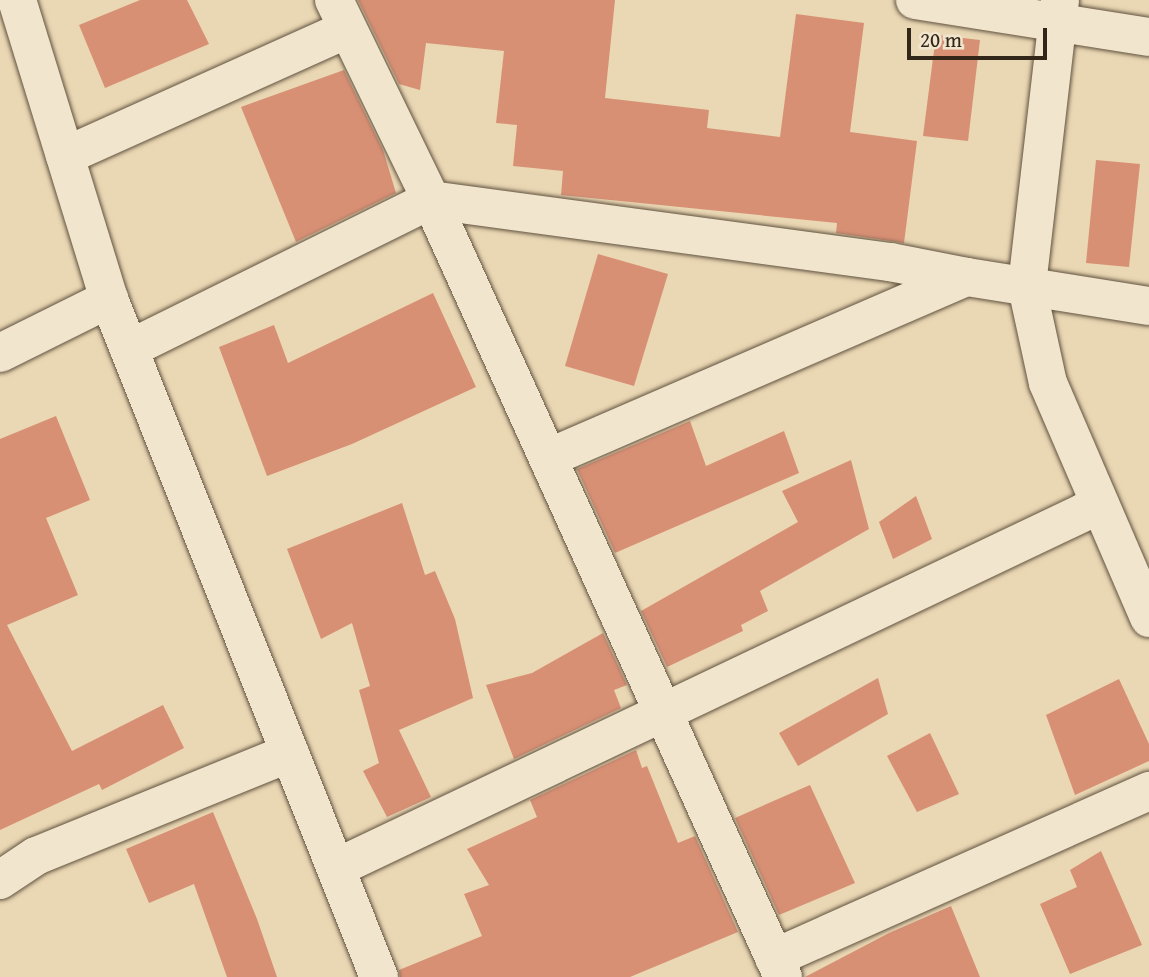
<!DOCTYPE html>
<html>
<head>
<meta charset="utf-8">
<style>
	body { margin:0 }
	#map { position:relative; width:1149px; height:977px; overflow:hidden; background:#ead7b3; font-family:"Gentium Book Plus",serif }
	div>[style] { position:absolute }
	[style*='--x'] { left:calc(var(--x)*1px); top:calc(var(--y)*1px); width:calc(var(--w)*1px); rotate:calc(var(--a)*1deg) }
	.building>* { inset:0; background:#d89075 }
	.roads { filter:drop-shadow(0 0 2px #605240) drop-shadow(0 0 2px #605240) }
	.minor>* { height:38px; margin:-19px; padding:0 19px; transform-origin:19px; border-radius:19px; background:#f1e5ce }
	span { translate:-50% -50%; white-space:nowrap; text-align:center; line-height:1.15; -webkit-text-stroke:5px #f1e5ce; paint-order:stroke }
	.scale { position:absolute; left:907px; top:28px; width:140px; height:32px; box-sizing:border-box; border:4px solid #322619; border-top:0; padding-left:9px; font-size:21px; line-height:24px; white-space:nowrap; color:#322619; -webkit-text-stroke:5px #f1e5ce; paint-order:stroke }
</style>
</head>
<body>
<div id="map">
	<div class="building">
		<div style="clip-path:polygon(140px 0,187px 0,209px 44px,105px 88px,79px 25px)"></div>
		<div style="clip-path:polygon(358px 0,615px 0,605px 98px,709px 110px,707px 128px,780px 137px,796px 14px,864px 23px,850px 132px,917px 141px,904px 243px,836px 233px,837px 223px,561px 195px,563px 171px,513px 166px,517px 125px,496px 123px,504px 51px,426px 43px,420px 90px,399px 84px)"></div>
		<div style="clip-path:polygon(936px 35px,980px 40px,968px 141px,923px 136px)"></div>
		<div style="clip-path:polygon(344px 70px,383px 150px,396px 193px,296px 242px,241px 107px)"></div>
		<div style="clip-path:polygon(1096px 160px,1140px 164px,1129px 267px,1086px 263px)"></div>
		<div style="clip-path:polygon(598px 254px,668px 274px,634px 386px,565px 366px)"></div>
		<div style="clip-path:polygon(433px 293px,476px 387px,352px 444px,267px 476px,219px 347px,274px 325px,288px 363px)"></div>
		<div style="clip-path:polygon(56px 416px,90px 500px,46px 518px,78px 595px,7px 625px,72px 751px,163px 705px,184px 748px,102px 790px,99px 784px,0 830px,0 439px)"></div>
		<div style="clip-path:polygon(690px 421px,706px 466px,784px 431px,799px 473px,615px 553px,577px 469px)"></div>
		<div style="clip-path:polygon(851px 460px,869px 529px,760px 591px,768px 611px,741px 625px,743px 631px,667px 667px,641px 611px,798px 522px,782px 491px)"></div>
		<div style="clip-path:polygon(916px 496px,932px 539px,893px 559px,879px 522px)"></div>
		<div style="clip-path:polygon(402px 503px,425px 575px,435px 571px,455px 619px,473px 698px,399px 730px,431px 797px,387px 817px,363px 771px,379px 763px,359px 690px,370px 686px,352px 623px,321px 639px,287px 549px)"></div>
		<div style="clip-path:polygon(603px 633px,627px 685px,614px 690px,621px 708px,514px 759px,486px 685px,532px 673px)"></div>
		<div style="clip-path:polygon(878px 678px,888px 714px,798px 766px,779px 733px)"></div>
		<div style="clip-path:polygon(1119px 679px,1149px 744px,1149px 761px,1075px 795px,1046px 715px)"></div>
		<div style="clip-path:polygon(930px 733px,959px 794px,917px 812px,887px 756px)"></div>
		<div style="clip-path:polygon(636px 750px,642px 768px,647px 766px,678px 843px,695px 836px,738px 932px,630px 977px,400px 977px,399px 970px,482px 936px,464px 894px,489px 885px,467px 849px,537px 817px,530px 800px)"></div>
		<div style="clip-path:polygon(810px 785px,855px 883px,779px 915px,735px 818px)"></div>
		<div style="clip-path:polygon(213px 812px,257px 919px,277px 977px,227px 977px,194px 884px,149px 903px,126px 849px)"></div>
		<div style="clip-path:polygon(1101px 851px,1142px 945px,1070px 974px,1040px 904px,1077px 887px,1070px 870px)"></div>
		<div style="clip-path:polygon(951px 906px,980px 977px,805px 977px,889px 933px)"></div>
	</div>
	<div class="roads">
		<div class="minor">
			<div style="--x:17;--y:0;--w:313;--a:72.9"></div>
			<div style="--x:109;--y:299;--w:730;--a:68.29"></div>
			<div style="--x:334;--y:0;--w:222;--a:64.1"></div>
			<div style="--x:431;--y:200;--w:853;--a:65.63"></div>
			<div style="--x:915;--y:0;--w:237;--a:9"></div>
			<div style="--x:1060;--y:0;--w:289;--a:96.6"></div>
			<div style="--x:1027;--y:287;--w:98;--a:77.7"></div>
			<div style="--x:1048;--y:383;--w:256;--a:66.7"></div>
			<div style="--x:65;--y:156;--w:308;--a:-24.2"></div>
			<div style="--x:129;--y:349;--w:337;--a:-26.3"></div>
			<div style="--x:431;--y:200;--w:463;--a:7.7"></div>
			<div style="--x:890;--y:262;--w:78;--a:11"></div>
			<div style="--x:0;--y:353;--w:122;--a:-26.4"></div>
			<div style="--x:548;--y:458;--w:456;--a:-23.4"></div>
			<div style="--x:967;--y:277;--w:184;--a:9.1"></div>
			<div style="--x:336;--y:868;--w:845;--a:-25.44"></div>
			<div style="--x:0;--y:880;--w:43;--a:-33.7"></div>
			<div style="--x:36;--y:856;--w:274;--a:-22.1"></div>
			<div style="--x:774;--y:958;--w:411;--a:-24"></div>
		</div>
	</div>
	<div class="scale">20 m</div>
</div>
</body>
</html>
